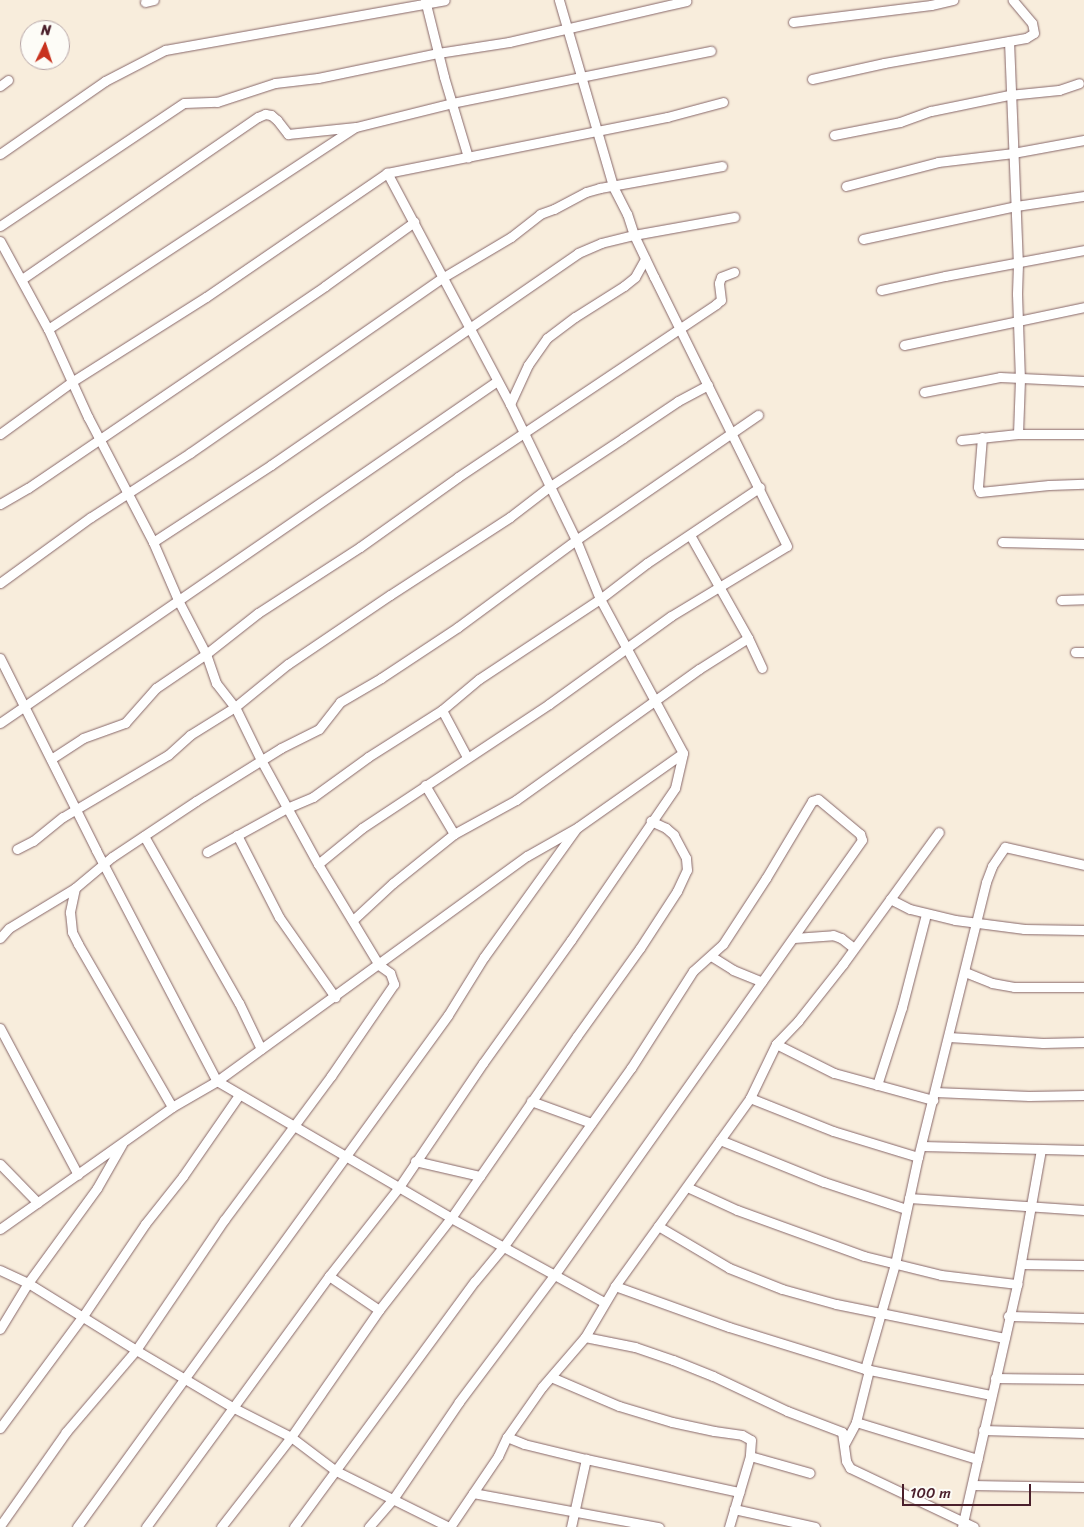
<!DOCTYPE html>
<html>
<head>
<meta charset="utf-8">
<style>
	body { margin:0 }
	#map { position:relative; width:1084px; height:1527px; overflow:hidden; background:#f8eddc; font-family:Sriracha,sans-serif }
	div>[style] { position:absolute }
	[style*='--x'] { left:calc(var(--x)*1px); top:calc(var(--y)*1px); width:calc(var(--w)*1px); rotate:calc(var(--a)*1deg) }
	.roads { filter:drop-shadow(0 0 1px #876769) drop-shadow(0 0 1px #876769) }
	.minor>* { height:9px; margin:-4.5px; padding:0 4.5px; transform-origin:4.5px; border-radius:4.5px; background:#fff }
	span { translate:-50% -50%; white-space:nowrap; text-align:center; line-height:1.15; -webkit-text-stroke:4px #fdfcf7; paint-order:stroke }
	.north { position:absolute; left:20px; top:20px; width:50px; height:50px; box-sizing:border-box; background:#fdfcf7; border:1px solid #b5a4a5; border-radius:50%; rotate:4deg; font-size:14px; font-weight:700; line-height:20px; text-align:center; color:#4a1f2b }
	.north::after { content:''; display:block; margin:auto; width:18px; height:22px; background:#c8321e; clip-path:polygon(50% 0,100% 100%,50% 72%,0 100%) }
	.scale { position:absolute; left:902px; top:1484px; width:129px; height:22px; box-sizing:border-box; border:2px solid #4a1f2b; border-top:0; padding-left:6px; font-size:15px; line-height:18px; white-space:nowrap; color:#4a1f2b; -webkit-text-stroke:4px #fdfcf7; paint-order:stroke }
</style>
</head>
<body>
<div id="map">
	<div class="roads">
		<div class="minor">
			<div style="--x:425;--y:0;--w:79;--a:76.1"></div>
			<div style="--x:444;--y:77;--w:84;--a:73.3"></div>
			<div style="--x:145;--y:2;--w:9;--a:-13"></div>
			<div style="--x:793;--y:22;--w:139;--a:-7"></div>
			<div style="--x:931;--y:5;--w:23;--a:-13"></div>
			<div style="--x:1009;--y:41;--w:223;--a:87.7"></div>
			<div style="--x:1018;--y:264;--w:30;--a:92"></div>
			<div style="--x:1017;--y:294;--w:85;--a:88"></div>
			<div style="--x:1020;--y:379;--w:55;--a:92.1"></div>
			<div style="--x:812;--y:79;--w:74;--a:-12.5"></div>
			<div style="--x:884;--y:63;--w:144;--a:-10"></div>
			<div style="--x:1026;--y:38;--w:9;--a:-32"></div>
			<div style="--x:1034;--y:33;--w:10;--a:-101"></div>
			<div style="--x:1032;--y:23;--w:30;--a:-130"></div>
			<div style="--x:0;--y:86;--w:10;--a:-37"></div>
			<div style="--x:834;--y:135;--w:67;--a:-11.1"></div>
			<div style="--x:900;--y:122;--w:33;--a:-20"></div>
			<div style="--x:931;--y:111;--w:80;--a:-11.6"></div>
			<div style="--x:1009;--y:95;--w:50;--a:-5.7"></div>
			<div style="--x:1059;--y:90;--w:21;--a:-19"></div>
			<div style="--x:0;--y:154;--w:128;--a:-34.8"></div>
			<div style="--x:105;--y:81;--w:68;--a:-27.3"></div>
			<div style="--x:165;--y:50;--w:284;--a:-10.1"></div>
			<div style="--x:846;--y:186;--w:95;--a:-14.6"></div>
			<div style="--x:938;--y:162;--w:76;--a:-6.8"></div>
			<div style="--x:1013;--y:153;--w:72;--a:-10.4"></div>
			<div style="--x:0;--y:226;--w:221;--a:-33.8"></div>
			<div style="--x:184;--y:103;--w:33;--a:-2"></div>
			<div style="--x:217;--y:102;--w:61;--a:-18.1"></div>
			<div style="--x:275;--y:83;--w:43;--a:-6.6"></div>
			<div style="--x:318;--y:78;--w:123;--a:-11.8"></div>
			<div style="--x:438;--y:53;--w:72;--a:-8.8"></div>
			<div style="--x:509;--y:42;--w:182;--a:-13"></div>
			<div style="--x:863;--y:239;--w:157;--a:-12.2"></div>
			<div style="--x:1016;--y:206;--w:69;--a:-8.4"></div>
			<div style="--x:0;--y:241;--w:100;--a:61.4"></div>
			<div style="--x:48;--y:329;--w:97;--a:65.6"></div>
			<div style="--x:88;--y:417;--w:141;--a:62.5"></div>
			<div style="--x:153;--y:542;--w:65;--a:66.6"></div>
			<div style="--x:179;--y:602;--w:59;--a:62.6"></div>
			<div style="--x:206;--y:654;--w:31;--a:71"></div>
			<div style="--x:216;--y:683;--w:31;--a:52"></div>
			<div style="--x:235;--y:707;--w:59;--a:63.9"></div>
			<div style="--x:261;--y:760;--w:119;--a:61.3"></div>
			<div style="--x:318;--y:864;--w:118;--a:58.9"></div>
			<div style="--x:379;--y:965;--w:14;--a:36"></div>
			<div style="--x:390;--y:973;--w:12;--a:70"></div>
			<div style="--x:394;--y:984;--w:112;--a:124.4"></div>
			<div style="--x:331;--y:1076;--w:179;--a:126.6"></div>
			<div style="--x:224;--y:1220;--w:157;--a:124.1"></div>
			<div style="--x:136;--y:1350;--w:108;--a:130.5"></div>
			<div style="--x:66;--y:1432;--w:115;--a:125.1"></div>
			<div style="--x:22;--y:279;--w:286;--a:-34.5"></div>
			<div style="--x:258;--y:117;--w:8;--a:-23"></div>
			<div style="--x:265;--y:114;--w:6;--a:9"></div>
			<div style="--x:271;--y:115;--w:8;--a:40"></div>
			<div style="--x:277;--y:120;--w:18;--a:52"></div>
			<div style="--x:288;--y:134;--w:68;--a:-5.9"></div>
			<div style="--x:356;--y:127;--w:99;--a:-14"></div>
			<div style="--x:452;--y:103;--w:264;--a:-11.4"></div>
			<div style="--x:881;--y:290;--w:66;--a:-12.3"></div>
			<div style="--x:945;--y:276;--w:141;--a:-10.6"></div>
			<div style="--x:48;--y:329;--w:366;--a:-33.3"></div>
			<div style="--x:904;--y:345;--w:184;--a:-11.9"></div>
			<div style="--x:924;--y:392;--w:77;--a:-11.2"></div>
			<div style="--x:1000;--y:377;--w:84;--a:2.7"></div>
			<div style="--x:510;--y:404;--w:43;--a:-65.2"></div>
			<div style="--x:528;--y:365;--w:33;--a:-55"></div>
			<div style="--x:547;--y:338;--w:35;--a:-37"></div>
			<div style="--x:575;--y:317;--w:58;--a:-32.3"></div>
			<div style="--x:624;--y:286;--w:14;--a:-39"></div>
			<div style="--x:635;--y:277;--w:21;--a:-61"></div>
			<div style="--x:0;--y:434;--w:90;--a:-36"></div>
			<div style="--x:73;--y:381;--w:157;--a:-32.3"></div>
			<div style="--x:206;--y:297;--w:219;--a:-34.4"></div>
			<div style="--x:387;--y:173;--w:286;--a:-11.3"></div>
			<div style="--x:667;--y:117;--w:58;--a:-15"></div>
			<div style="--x:982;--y:437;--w:50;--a:94.6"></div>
			<div style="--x:978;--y:487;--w:5;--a:68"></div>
			<div style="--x:980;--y:492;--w:69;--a:-5.8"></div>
			<div style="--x:1049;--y:485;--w:35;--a:-2"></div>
			<div style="--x:961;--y:440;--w:57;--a:-6"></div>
			<div style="--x:1018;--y:434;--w:66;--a:0"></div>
			<div style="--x:0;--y:504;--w:32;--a:-30"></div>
			<div style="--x:28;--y:488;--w:359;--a:-34.2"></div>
			<div style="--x:325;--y:286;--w:110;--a:-35.7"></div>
			<div style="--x:690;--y:535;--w:118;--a:60.6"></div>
			<div style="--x:748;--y:638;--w:33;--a:65"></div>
			<div style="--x:153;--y:542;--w:141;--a:-33.1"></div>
			<div style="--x:271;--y:465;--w:373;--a:-34.6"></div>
			<div style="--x:578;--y:253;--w:25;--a:-23"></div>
			<div style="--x:601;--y:243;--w:34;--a:-14"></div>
			<div style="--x:634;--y:235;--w:102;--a:-10.2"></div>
			<div style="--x:1002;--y:542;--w:82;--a:1.4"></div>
			<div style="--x:0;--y:583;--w:112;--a:-36"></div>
			<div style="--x:91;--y:517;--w:118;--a:-32.9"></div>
			<div style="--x:190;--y:453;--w:307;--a:-34.8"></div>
			<div style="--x:442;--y:278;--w:80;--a:-30.7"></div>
			<div style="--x:511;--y:237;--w:37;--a:-38"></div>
			<div style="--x:540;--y:214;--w:15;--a:-20"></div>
			<div style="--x:554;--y:209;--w:36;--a:-28"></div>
			<div style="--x:586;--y:192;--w:15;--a:-16"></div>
			<div style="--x:600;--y:188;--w:124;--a:-10.2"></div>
			<div style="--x:1061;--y:600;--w:23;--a:-2"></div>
			<div style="--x:1075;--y:652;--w:9;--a:0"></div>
			<div style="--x:0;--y:658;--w:215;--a:63.4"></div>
			<div style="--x:96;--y:850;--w:261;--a:62.4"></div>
			<div style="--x:217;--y:1081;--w:383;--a:-36"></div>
			<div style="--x:527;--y:856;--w:59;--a:-29.6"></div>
			<div style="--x:578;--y:827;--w:128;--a:-35.2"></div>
			<div style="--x:442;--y:710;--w:53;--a:62"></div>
			<div style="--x:0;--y:723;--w:603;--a:-34.53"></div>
			<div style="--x:51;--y:759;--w:38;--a:-33"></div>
			<div style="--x:83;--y:738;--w:45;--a:-19.7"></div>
			<div style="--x:125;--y:723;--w:47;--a:-48.5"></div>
			<div style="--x:156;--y:688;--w:60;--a:-34.2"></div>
			<div style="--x:206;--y:654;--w:66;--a:-38.3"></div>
			<div style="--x:258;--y:613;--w:121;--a:-32.9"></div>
			<div style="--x:360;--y:547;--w:120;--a:-35.5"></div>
			<div style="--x:458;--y:477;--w:311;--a:-33.8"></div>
			<div style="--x:716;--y:304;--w:6;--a:-39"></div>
			<div style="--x:721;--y:300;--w:17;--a:-97"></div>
			<div style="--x:719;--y:283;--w:6;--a:-72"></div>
			<div style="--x:721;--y:277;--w:14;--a:-21"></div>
			<div style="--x:425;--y:785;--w:57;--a:59.4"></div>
			<div style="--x:237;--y:835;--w:92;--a:62.9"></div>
			<div style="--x:279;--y:917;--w:98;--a:55"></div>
			<div style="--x:144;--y:836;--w:192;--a:60.4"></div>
			<div style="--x:239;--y:1003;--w:51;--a:64.4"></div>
			<div style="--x:17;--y:849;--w:18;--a:-27"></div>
			<div style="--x:33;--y:841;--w:38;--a:-39"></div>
			<div style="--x:63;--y:817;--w:122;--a:-30.6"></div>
			<div style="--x:168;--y:755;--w:30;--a:-42"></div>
			<div style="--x:190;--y:735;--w:53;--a:-31.9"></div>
			<div style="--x:235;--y:707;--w:68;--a:-39.1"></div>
			<div style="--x:288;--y:664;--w:123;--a:-34.1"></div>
			<div style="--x:390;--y:595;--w:143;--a:-33"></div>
			<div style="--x:510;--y:517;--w:49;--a:-37.6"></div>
			<div style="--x:549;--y:487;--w:89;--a:-33.5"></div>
			<div style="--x:623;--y:438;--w:66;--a:-33.9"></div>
			<div style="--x:678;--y:401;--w:34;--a:-28"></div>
			<div style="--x:207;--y:852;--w:91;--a:-28.8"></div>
			<div style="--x:287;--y:808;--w:28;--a:-23"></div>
			<div style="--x:313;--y:797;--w:68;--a:-36"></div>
			<div style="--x:368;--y:757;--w:88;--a:-32.4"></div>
			<div style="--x:442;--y:710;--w:48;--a:-40"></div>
			<div style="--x:479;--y:679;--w:145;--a:-33.5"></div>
			<div style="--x:600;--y:599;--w:59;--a:-37.5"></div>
			<div style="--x:647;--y:563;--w:136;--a:-33.9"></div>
			<div style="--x:318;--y:864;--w:57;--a:-39.3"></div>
			<div style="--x:362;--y:828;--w:224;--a:-33.5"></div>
			<div style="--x:549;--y:704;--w:150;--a:-35.8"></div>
			<div style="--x:671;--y:616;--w:135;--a:-31.1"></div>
			<div style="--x:787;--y:546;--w:300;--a:-116.3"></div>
			<div style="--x:654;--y:277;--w:47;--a:-115.5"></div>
			<div style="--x:634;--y:235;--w:22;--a:-108"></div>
			<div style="--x:627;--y:214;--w:31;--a:-117"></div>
			<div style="--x:613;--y:186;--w:194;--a:-106.2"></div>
			<div style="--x:75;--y:888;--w:25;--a:102"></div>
			<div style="--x:70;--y:912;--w:20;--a:84"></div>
			<div style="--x:72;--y:932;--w:13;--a:63"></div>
			<div style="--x:78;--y:944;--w:188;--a:60"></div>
			<div style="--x:890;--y:899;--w:22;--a:27"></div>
			<div style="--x:910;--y:909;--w:46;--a:13.7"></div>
			<div style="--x:955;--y:920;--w:70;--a:7.4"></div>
			<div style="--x:1024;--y:929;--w:60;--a:1"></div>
			<div style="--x:353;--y:920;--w:54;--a:-42.8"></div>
			<div style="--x:393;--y:883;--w:78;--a:-38.8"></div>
			<div style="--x:454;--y:834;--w:71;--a:-28.7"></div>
			<div style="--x:516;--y:800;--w:225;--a:-35.6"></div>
			<div style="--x:699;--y:669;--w:58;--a:-32.3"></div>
			<div style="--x:0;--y:938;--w:13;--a:-48"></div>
			<div style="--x:9;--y:928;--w:77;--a:-31.2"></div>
			<div style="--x:75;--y:888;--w:48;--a:-40"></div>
			<div style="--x:112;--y:857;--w:101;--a:-33.7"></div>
			<div style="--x:196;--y:801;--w:100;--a:-31.9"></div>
			<div style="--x:281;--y:748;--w:42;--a:-26.6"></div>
			<div style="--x:319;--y:729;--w:34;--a:-52"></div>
			<div style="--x:340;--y:702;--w:48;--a:-30.3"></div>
			<div style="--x:381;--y:678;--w:92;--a:-33.5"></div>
			<div style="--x:458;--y:627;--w:147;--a:-36.4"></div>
			<div style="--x:576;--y:540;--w:221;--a:-34.5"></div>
			<div style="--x:794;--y:938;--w:39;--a:-4"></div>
			<div style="--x:833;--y:935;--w:9;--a:21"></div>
			<div style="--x:841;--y:938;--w:16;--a:38"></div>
			<div style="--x:711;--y:956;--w:26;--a:32"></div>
			<div style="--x:733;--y:970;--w:31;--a:22"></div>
			<div style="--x:965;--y:972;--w:29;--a:22"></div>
			<div style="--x:992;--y:983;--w:22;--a:10"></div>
			<div style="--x:1014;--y:987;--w:70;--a:0"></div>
			<div style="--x:0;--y:1028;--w:166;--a:62"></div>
			<div style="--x:949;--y:1037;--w:94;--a:3.7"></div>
			<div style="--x:1043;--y:1043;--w:41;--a:-1.4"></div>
			<div style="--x:776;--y:1044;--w:65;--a:26.6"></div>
			<div style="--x:834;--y:1073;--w:103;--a:15.3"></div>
			<div style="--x:877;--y:1085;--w:82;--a:-72.2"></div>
			<div style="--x:902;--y:1007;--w:96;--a:-75.5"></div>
			<div style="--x:935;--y:1092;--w:94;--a:2.4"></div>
			<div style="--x:1029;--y:1096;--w:55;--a:-1"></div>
			<div style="--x:750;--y:1098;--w:89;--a:21.7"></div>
			<div style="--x:833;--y:1131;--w:89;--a:17"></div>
			<div style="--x:531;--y:1101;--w:64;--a:20.1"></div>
			<div style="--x:720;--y:1140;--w:112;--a:22"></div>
			<div style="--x:824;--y:1182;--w:86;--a:18.2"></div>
			<div style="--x:922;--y:1146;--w:162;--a:1.4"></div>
			<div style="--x:415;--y:1161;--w:67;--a:13"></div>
			<div style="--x:0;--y:1164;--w:54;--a:45.7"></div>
			<div style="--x:687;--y:1187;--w:55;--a:24.7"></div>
			<div style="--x:737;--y:1210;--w:135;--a:19.9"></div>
			<div style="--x:864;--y:1256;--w:79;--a:13.9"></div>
			<div style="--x:941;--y:1275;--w:77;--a:6.8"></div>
			<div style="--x:909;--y:1198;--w:175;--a:3.9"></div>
			<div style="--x:658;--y:1226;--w:82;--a:30.6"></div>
			<div style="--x:729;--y:1268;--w:57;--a:21.6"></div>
			<div style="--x:782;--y:1289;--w:56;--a:15.5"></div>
			<div style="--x:836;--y:1304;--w:172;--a:11.4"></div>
			<div style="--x:0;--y:1229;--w:211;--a:-35.3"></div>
			<div style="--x:172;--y:1107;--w:52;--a:-30"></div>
			<div style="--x:217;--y:1081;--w:271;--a:30.3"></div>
			<div style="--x:451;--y:1218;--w:175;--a:28.8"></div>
			<div style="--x:1021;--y:1264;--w:63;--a:0.9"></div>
			<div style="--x:0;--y:1270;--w:31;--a:25"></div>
			<div style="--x:28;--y:1283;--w:127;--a:31.8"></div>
			<div style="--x:136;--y:1350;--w:114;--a:30.6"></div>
			<div style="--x:234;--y:1408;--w:64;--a:27"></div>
			<div style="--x:291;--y:1437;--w:56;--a:37.1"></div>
			<div style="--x:336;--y:1471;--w:126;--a:26.4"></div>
			<div style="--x:329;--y:1276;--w:60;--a:34.2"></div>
			<div style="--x:615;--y:1286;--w:121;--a:19.8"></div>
			<div style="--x:729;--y:1327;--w:142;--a:17.2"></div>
			<div style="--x:865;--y:1369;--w:129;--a:11.7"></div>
			<div style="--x:1008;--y:1316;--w:76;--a:1.5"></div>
			<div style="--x:0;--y:1329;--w:54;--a:-58.7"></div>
			<div style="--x:28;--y:1283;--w:117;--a:-54"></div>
			<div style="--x:97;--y:1188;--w:51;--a:-60.4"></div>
			<div style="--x:585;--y:1337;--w:51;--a:11.3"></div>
			<div style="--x:635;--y:1347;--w:40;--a:18.9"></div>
			<div style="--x:673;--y:1360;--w:43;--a:21.8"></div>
			<div style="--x:713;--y:1376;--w:82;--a:25.3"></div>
			<div style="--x:787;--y:1411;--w:59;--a:20.9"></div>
			<div style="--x:842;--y:1432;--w:29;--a:82"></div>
			<div style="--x:846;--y:1461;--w:8;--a:60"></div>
			<div style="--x:850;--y:1468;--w:137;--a:25.4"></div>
			<div style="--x:865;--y:1369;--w:109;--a:-74.1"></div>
			<div style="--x:895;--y:1264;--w:109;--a:-77.9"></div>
			<div style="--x:918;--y:1157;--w:283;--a:-76.1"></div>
			<div style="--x:986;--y:882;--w:17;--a:-69"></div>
			<div style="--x:992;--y:866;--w:23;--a:-56"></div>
			<div style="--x:1005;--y:847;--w:81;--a:12.8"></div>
			<div style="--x:551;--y:1377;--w:74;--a:23.1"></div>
			<div style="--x:619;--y:1406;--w:55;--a:16.8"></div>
			<div style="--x:672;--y:1422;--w:43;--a:12.1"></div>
			<div style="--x:714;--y:1431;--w:28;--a:8"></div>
			<div style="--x:742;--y:1435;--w:10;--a:29"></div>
			<div style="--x:751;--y:1440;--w:16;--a:94"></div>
			<div style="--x:750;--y:1456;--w:74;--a:106.5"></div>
			<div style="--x:995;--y:1378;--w:89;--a:0.6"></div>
			<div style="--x:856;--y:1422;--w:127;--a:17"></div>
			<div style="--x:0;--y:1428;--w:139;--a:-53.5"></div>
			<div style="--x:83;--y:1316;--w:111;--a:-56"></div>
			<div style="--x:145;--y:1224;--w:61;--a:-51.6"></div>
			<div style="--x:183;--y:1176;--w:98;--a:-55.3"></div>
			<div style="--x:983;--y:1430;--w:101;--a:1.7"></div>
			<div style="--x:507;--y:1437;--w:18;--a:22"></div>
			<div style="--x:524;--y:1444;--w:64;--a:13.6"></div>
			<div style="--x:586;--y:1459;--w:157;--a:12.2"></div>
			<div style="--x:845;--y:1443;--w:24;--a:-62"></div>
			<div style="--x:856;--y:1422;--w:54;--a:-76"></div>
			<div style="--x:750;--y:1456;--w:62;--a:15.8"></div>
			<div style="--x:972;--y:1485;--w:112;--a:1"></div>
			<div style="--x:473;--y:1493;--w:189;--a:10.4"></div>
			<div style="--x:734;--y:1509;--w:83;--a:12.5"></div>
			<div style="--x:77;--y:1527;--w:632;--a:-54.07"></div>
			<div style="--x:448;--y:1015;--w:68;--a:-58.2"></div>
			<div style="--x:484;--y:957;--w:158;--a:-54.3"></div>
			<div style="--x:146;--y:1527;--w:311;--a:-53.9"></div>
			<div style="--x:329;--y:1276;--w:113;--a:-51.8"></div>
			<div style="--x:399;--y:1187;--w:150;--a:-55.9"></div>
			<div style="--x:483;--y:1063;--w:151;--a:-54.4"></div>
			<div style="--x:571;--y:940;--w:184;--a:-55.6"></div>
			<div style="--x:675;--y:788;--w:36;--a:-77"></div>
			<div style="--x:683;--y:753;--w:175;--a:-118.3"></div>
			<div style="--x:600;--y:599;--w:64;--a:-112.1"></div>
			<div style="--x:576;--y:540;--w:151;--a:-115.9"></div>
			<div style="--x:510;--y:404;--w:262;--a:-118"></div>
			<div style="--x:221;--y:1527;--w:114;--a:-52.1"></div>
			<div style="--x:291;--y:1437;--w:155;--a:-55.3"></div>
			<div style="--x:379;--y:1310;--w:117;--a:-52"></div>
			<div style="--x:451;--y:1218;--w:221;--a:-55.3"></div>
			<div style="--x:577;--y:1036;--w:108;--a:-54.4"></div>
			<div style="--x:640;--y:948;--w:68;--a:-57"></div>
			<div style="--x:677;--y:891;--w:23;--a:-65"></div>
			<div style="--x:687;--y:870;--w:12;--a:-95"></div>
			<div style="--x:686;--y:858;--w:26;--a:-118"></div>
			<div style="--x:674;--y:835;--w:11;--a:-139"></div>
			<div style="--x:666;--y:828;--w:17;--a:-155"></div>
			<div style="--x:294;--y:1527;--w:305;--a:-53.7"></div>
			<div style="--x:475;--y:1281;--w:45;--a:-50.4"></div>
			<div style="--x:504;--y:1246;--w:219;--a:-54.5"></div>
			<div style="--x:631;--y:1068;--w:115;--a:-57.4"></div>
			<div style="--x:693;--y:971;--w:40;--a:-42"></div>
			<div style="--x:723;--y:944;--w:79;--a:-56.9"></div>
			<div style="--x:766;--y:878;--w:90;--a:-59.1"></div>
			<div style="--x:812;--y:801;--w:6;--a:-18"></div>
			<div style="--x:818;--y:799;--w:55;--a:39.8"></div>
			<div style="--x:860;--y:834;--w:6;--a:72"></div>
			<div style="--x:862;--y:840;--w:532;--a:125.27"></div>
			<div style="--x:555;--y:1274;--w:160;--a:126.9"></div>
			<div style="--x:459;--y:1402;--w:117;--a:124.2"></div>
			<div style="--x:393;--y:1499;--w:37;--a:131"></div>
			<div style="--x:450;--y:1527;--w:86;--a:-55.9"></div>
			<div style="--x:498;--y:1456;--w:21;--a:-65"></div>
			<div style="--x:507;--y:1437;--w:61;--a:-55"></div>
			<div style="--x:542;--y:1387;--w:66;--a:-49.3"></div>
			<div style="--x:585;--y:1337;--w:59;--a:-59.5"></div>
			<div style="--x:615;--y:1286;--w:231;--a:-54.3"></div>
			<div style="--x:750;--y:1098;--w:60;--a:-64.3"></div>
			<div style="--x:776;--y:1044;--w:32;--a:-46"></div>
			<div style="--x:798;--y:1021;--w:73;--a:-51.7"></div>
			<div style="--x:843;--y:964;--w:163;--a:-54"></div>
			<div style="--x:571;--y:1527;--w:70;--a:-77.6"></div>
			<div style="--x:962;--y:1527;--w:249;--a:-77.2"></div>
			<div style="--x:1017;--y:1284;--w:137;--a:-79.9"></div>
		</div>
	</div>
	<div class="north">N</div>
	<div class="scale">100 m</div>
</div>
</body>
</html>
